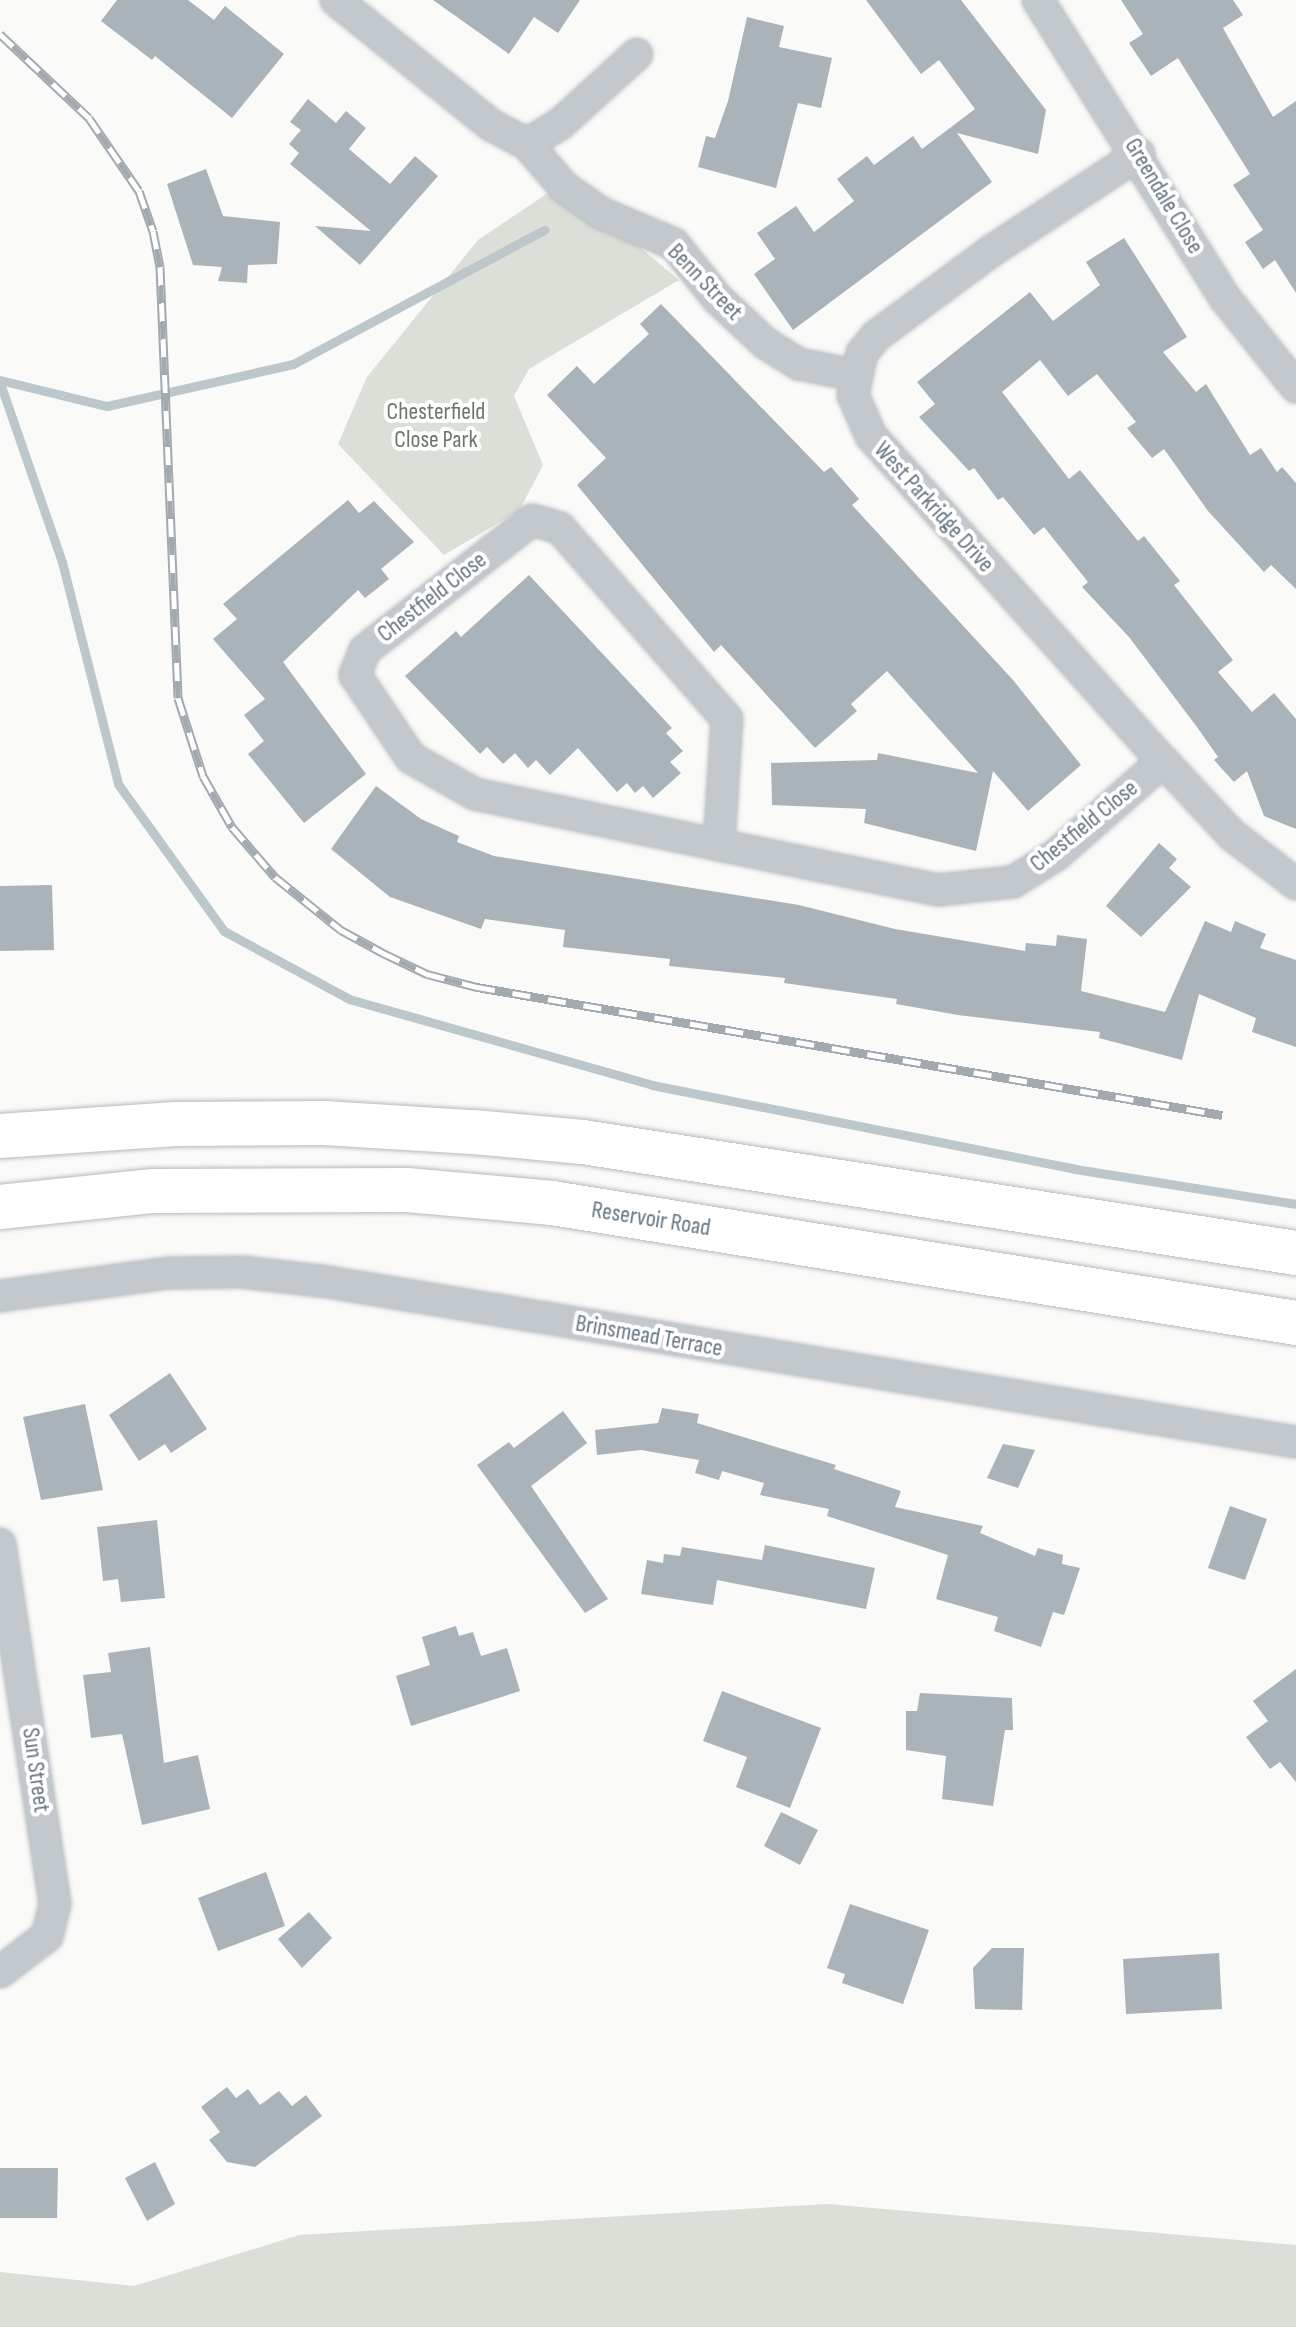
<!DOCTYPE html>
<html>
<head>
<meta charset="utf-8">
<style>
	body { margin:0 }
	#map { position:relative; width:1296px; height:2327px; overflow:hidden; background:#fafaf8; font-family:"Sofia Sans Condensed",sans-serif }
	div>[style] { position:absolute }
	[style*='--x'] { left:calc(var(--x)*1px); top:calc(var(--y)*1px); width:calc(var(--w)*1px); rotate:calc(var(--a)*1deg) }
	.green>* { inset:0; background:#dadfd7 }
	.stream>* { height:9px; margin:-4.5px; padding:0 4.5px; transform-origin:4.5px; border-radius:4.5px; background:#bbc7cb }
	.building>* { inset:0; background:#aab3b9 }
	.roads { filter:drop-shadow(0 0 2px #b5babe) drop-shadow(0 0 2px #b5babe) }
	.street>* { height:30px; margin:-15px; padding:0 15px; transform-origin:15px; border-radius:15px; background:#c3c8cc }
	.primary>* { height:44px; margin:-22px; padding:0 22px; transform-origin:22px; border-radius:22px; background:#fff }
	.rail>* { height:9px; margin-top:-4.5px; transform-origin:0; background:repeating-linear-gradient(90deg,#fff 0 18px,#a2aab0 0 36px); box-sizing:border-box; border-block:2px solid #a2aab0 }
	span { translate:-50% -50%; white-space:nowrap; text-align:center; line-height:1.15; -webkit-text-stroke:8px #fff; paint-order:stroke }
	.street-label { font-size:24px; color:#657683 }
	.park-label { font-size:24px; color:#687a64 }
</style>
</head>
<body>
<div id="map">
	<div class="green">
		<div style="clip-path:polygon(551px 191px,619px 230px,679px 280px,529px 369px,514px 396px,543px 465px,519px 511px,444px 555px,338px 444px,367px 377px,478px 240px)"></div>
		<div style="clip-path:polygon(827px 2204px,1296px 2245px,1296px 2327px,0 2327px,0 2272px,134px 2286px,299px 2235px)"></div>
	</div>
	<div class="stream">
		<div style="--x:0;--y:380;--w:110;--a:13.7"></div>
		<div style="--x:107;--y:406;--w:191;--a:-12.7"></div>
		<div style="--x:293;--y:364;--w:285;--a:-28.1"></div>
		<div style="--x:0;--y:383;--w:189;--a:70.9"></div>
		<div style="--x:62;--y:562;--w:229;--a:75.8"></div>
		<div style="--x:118;--y:784;--w:181;--a:54.2"></div>
		<div style="--x:224;--y:931;--w:142;--a:28.5"></div>
		<div style="--x:349;--y:999;--w:315;--a:15.8"></div>
		<div style="--x:652;--y:1085;--w:431;--a:11.2"></div>
		<div style="--x:1075;--y:1169;--w:224;--a:9"></div>
	</div>
	<div class="building">
		<div style="clip-path:polygon(117px 0,188px 0,214px 20px,225px 6px,284px 54px,232px 118px,155px 56px,152px 60px,101px 21px)"></div>
		<div style="clip-path:polygon(433px 0,580px 0,558px 33px,534px 17px,509px 54px)"></div>
		<div style="clip-path:polygon(866px 0,961px 0,1046px 110px,1038px 154px,957px 133px,992px 182px,793px 330px,754px 274px,775px 259px,757px 233px,796px 206px,814px 232px,854px 201px,837px 179px,867px 156px,874px 165px,913px 136px,922px 149px,975px 109px,939px 60px,921px 74px)"></div>
		<div style="clip-path:polygon(1121px 0,1233px 0,1243px 15px,1223px 28px,1273px 117px,1296px 101px,1296px 293px,1275px 260px,1263px 269px,1245px 242px,1263px 230px,1233px 185px,1250px 174px,1178px 58px,1151px 76px,1129px 43px,1143px 34px)"></div>
		<div style="clip-path:polygon(747px 17px,784px 26px,779px 47px,832px 58px,821px 108px,798px 103px,776px 188px,698px 167px,706px 136px,715px 138px,728px 101px)"></div>
		<div style="clip-path:polygon(308px 99px,336px 123px,346px 111px,366px 128px,349px 149px,390px 184px,415px 156px,438px 176px,360px 265px,315px 226px,371px 231px,290px 164px,299px 153px,289px 144px,301px 130px,290px 122px)"></div>
		<div style="clip-path:polygon(206px 169px,223px 216px,280px 222px,277px 264px,248px 265px,247px 283px,218px 281px,222px 267px,193px 265px,167px 184px)"></div>
		<div style="clip-path:polygon(1124px 238px,1187px 337px,1163px 352px,1196px 392px,1206px 384px,1250px 455px,1261px 448px,1277px 472px,1282px 467px,1296px 483px,1296px 589px,1271px 565px,1264px 572px,1208px 511px,1164px 449px,1152px 458px,1127px 428px,1136px 422px,1097px 374px,1068px 396px,1040px 360px,1002px 392px,1069px 479px,1080px 470px,1138px 541px,1144px 536px,1180px 581px,1174px 585px,1233px 660px,1218px 672px,1252px 712px,1274px 693px,1296px 719px,1296px 829px,1264px 816px,1247px 771px,1234px 782px,1214px 760px,1218px 757px,1197px 727px,1129px 637px,1082px 587px,1088px 582px,1044px 527px,1034px 535px,1003px 497px,998px 500px,974px 468px,969px 471px,919px 417px,935px 404px,917px 382px,1030px 292px,1053px 321px,1100px 285px,1086px 262px)"></div>
		<div style="clip-path:polygon(661px 304px,824px 472px,831px 467px,859px 499px,852px 505px,1013px 680px,1081px 765px,1028px 811px,993px 771px,976px 851px,864px 823px,866px 809px,772px 805px,771px 763px,877px 760px,878px 753px,978px 773px,887px 671px,851px 704px,857px 711px,815px 748px,721px 645px,714px 652px,577px 485px,606px 458px,547px 395px,577px 366px,594px 384px,649px 334px,640px 324px)"></div>
		<div style="clip-path:polygon(348px 500px,359px 513px,374px 501px,414px 542px,381px 569px,389px 579px,365px 598px,358px 590px,283px 662px,366px 774px,304px 823px,248px 754px,264px 741px,244px 715px,265px 699px,213px 639px,237px 619px,223px 604px)"></div>
		<div style="clip-path:polygon(529px 575px,672px 728px,666px 733px,683px 751px,670px 762px,681px 773px,653px 798px,643px 786px,635px 793px,627px 783px,617px 792px,578px 748px,550px 775px,536px 760px,528px 768px,515px 753px,503px 764px,487px 747px,480px 754px,405px 676px,456px 631px,461px 637px)"></div>
		<div style="clip-path:polygon(376px 786px,421px 819px,459px 836px,457px 842px,494px 856px,799px 905px,895px 929px,1025px 951px,1026px 943px,1056px 946px,1057px 935px,1087px 939px,1081px 991px,1165px 1012px,1205px 921px,1231px 932px,1235px 921px,1266px 934px,1260px 948px,1296px 960px,1296px 1047px,1252px 1032px,1256px 1018px,1199px 994px,1182px 1060px,1099px 1038px,1100px 1032px,958px 1015px,896px 1004px,897px 999px,784px 983px,785px 978px,669px 966px,670px 959px,563px 947px,565px 930px,485px 919px,481px 929px,390px 897px,331px 849px)"></div>
		<div style="clip-path:polygon(1159px 843px,1177px 859px,1169px 868px,1191px 887px,1141px 937px,1106px 906px)"></div>
		<div style="clip-path:polygon(52px 885px,54px 950px,0 951px,0 886px)"></div>
		<div style="clip-path:polygon(170px 1373px,207px 1429px,171px 1453px,165px 1444px,139px 1461px,109px 1415px)"></div>
		<div style="clip-path:polygon(85px 1404px,103px 1490px,41px 1500px,23px 1417px)"></div>
		<div style="clip-path:polygon(662px 1408px,699px 1414px,697px 1423px,836px 1465px,834px 1469px,901px 1491px,895px 1507px,983px 1526px,980px 1533px,1035px 1556px,1038px 1548px,1063px 1555px,1062px 1564px,1080px 1568px,1064px 1615px,1053px 1612px,1041px 1647px,994px 1631px,998px 1617px,936px 1599px,948px 1555px,827px 1516px,829px 1509px,760px 1495px,764px 1483px,722px 1471px,719px 1480px,695px 1473px,699px 1460px,641px 1450px,597px 1455px,595px 1430px,658px 1423px)"></div>
		<div style="clip-path:polygon(563px 1411px,587px 1443px,531px 1486px,608px 1599px,585px 1613px,477px 1465px,509px 1442px,514px 1448px)"></div>
		<div style="clip-path:polygon(1003px 1444px,1035px 1450px,1018px 1488px,987px 1478px)"></div>
		<div style="clip-path:polygon(1230px 1506px,1267px 1519px,1245px 1580px,1208px 1568px)"></div>
		<div style="clip-path:polygon(157px 1520px,165px 1598px,121px 1602px,118px 1579px,103px 1581px,97px 1527px)"></div>
		<div style="clip-path:polygon(765px 1545px,875px 1568px,866px 1609px,717px 1580px,713px 1605px,641px 1594px,647px 1560px,663px 1563px,664px 1554px,680px 1556px,682px 1547px,762px 1560px)"></div>
		<div style="clip-path:polygon(456px 1626px,459px 1636px,473px 1632px,481px 1656px,507px 1648px,520px 1691px,411px 1726px,396px 1676px,430px 1665px,422px 1637px)"></div>
		<div style="clip-path:polygon(150px 1647px,164px 1763px,198px 1755px,210px 1809px,142px 1825px,122px 1734px,91px 1738px,83px 1675px,111px 1672px,108px 1653px)"></div>
		<div style="clip-path:polygon(1296px 1669px,1296px 1782px,1280px 1762px,1270px 1769px,1246px 1737px,1268px 1721px,1253px 1701px)"></div>
		<div style="clip-path:polygon(722px 1691px,821px 1728px,790px 1808px,736px 1787px,747px 1757px,703px 1741px)"></div>
		<div style="clip-path:polygon(920px 1693px,1012px 1698px,1013px 1730px,1005px 1730px,993px 1806px,942px 1799px,946px 1756px,906px 1750px,906px 1711px,917px 1711px)"></div>
		<div style="clip-path:polygon(781px 1812px,818px 1830px,800px 1865px,764px 1846px)"></div>
		<div style="clip-path:polygon(266px 1872px,285px 1926px,218px 1951px,198px 1898px)"></div>
		<div style="clip-path:polygon(850px 1904px,929px 1930px,903px 2004px,842px 1983px,845px 1974px,827px 1968px)"></div>
		<div style="clip-path:polygon(309px 1912px,332px 1938px,302px 1968px,278px 1939px)"></div>
		<div style="clip-path:polygon(992px 1948px,1024px 1948px,1022px 2010px,975px 2009px,973px 1968px)"></div>
		<div style="clip-path:polygon(1219px 1953px,1222px 2009px,1126px 2014px,1123px 1959px)"></div>
		<div style="clip-path:polygon(227px 2087px,236px 2098px,248px 2089px,260px 2105px,279px 2091px,292px 2106px,306px 2095px,322px 2116px,255px 2167px,227px 2162px,209px 2140px,220px 2132px,201px 2107px)"></div>
		<div style="clip-path:polygon(155px 2162px,175px 2204px,147px 2221px,125px 2178px)"></div>
		<div style="clip-path:polygon(0 2168px,58px 2168px,57px 2218px,0 2218px)"></div>
	</div>
	<div class="roads">
		<div class="street">
			<div style="--x:336;--y:0;--w:199;--a:38.9"></div>
			<div style="--x:491;--y:125;--w:41;--a:27.8"></div>
			<div style="--x:527;--y:144;--w:57;--a:49.3"></div>
			<div style="--x:564;--y:187;--w:45;--a:35.1"></div>
			<div style="--x:601;--y:213;--w:79;--a:23"></div>
			<div style="--x:674;--y:244;--w:69;--a:51.5"></div>
			<div style="--x:717;--y:298;--w:66;--a:43.2"></div>
			<div style="--x:765;--y:343;--w:40;--a:32"></div>
			<div style="--x:799;--y:364;--w:56;--a:11.3"></div>
			<div style="--x:1038;--y:0;--w:352;--a:57.9"></div>
			<div style="--x:1225;--y:298;--w:114;--a:51.4"></div>
			<div style="--x:527;--y:144;--w:37;--a:-31"></div>
			<div style="--x:559;--y:125;--w:105;--a:-42.3"></div>
			<div style="--x:1139;--y:154;--w:178;--a:146.7"></div>
			<div style="--x:990;--y:252;--w:142;--a:143.6"></div>
			<div style="--x:876;--y:336;--w:22;--a:129"></div>
			<div style="--x:862;--y:353;--w:43;--a:102.1"></div>
			<div style="--x:853;--y:395;--w:45;--a:66.3"></div>
			<div style="--x:871;--y:436;--w:437;--a:48.1"></div>
			<div style="--x:1163;--y:761;--w:101;--a:47"></div>
			<div style="--x:1232;--y:835;--w:81;--a:37.4"></div>
			<div style="--x:719;--y:845;--w:126;--a:-86.4"></div>
			<div style="--x:727;--y:719;--w:254;--a:-131.2"></div>
			<div style="--x:560;--y:528;--w:29;--a:-164"></div>
			<div style="--x:532;--y:520;--w:212;--a:142.1"></div>
			<div style="--x:365;--y:650;--w:27;--a:112"></div>
			<div style="--x:355;--y:675;--w:100;--a:56"></div>
			<div style="--x:411;--y:758;--w:73;--a:29.4"></div>
			<div style="--x:475;--y:794;--w:249;--a:11.8"></div>
			<div style="--x:719;--y:845;--w:224;--a:11.6"></div>
			<div style="--x:938;--y:890;--w:75;--a:-6.1"></div>
			<div style="--x:1013;--y:882;--w:51;--a:-32.1"></div>
			<div style="--x:1056;--y:855;--w:142;--a:-41.3"></div>
			<div style="--x:0;--y:1296;--w:171;--a:-7.8"></div>
			<div style="--x:169;--y:1273;--w:73;--a:-0.8"></div>
			<div style="--x:242;--y:1272;--w:87;--a:6.6"></div>
			<div style="--x:328;--y:1282;--w:981;--a:9.39"></div>
			<div style="--x:0;--y:1544;--w:364;--a:81.3"></div>
			<div style="--x:55;--y:1904;--w:33;--a:104"></div>
			<div style="--x:47;--y:1936;--w:59;--a:142.5"></div>
		</div>
		<div class="primary">
			<div style="--x:0;--y:1136;--w:176;--a:-3.9"></div>
			<div style="--x:176;--y:1124;--w:148;--a:-0.4"></div>
			<div style="--x:324;--y:1123;--w:149;--a:3.5"></div>
			<div style="--x:473;--y:1132;--w:110;--a:5.2"></div>
			<div style="--x:583;--y:1142;--w:722;--a:8.85"></div>
			<div style="--x:0;--y:1207;--w:154;--a:-6"></div>
			<div style="--x:153;--y:1191;--w:254;--a:-0.2"></div>
			<div style="--x:407;--y:1190;--w:146;--a:5.1"></div>
			<div style="--x:552;--y:1203;--w:754;--a:9.16"></div>
		</div>
	</div>
	<div class="rail">
		<div style="--x:0;--y:34;--w:122;--a:43.3"></div>
		<div style="--x:89;--y:118;--w:88;--a:55.6"></div>
		<div style="--x:139;--y:191;--w:42;--a:70.7"></div>
		<div style="--x:153;--y:231;--w:37;--a:79"></div>
		<div style="--x:160;--y:267;--w:431;--a:87.6"></div>
		<div style="--x:178;--y:698;--w:82;--a:72.2"></div>
		<div style="--x:203;--y:776;--w:59;--a:60.4"></div>
		<div style="--x:232;--y:827;--w:66;--a:49.3"></div>
		<div style="--x:275;--y:877;--w:85;--a:38.8"></div>
		<div style="--x:341;--y:930;--w:48;--a:28.7"></div>
		<div style="--x:383;--y:953;--w:49;--a:25.5"></div>
		<div style="--x:427;--y:974;--w:52;--a:14.6"></div>
		<div style="--x:477;--y:987;--w:756;--a:9.75"></div>
	</div>
	<div class="street-label">
		<span style="left:1164px;top:196px;rotate:59deg">Greendale Close</span>
		<span style="left:705px;top:282px;rotate:46deg">Benn Street</span>
		<span style="left:934px;top:507px;rotate:48deg">West Parkridge Drive</span>
		<span style="left:432px;top:597px;rotate:-38deg">Chestfield Close</span>
		<span style="left:1084px;top:826px;rotate:-39deg">Chestfield Close</span>
		<span style="left:651px;top:1219px;rotate:9deg">Reservoir Road</span>
		<span style="left:649px;top:1336px;rotate:10deg">Brinsmead Terrace</span>
		<span style="left:36px;top:1770px;rotate:82deg">Sun Street</span>
	</div>
	<div class="park-label">
		<span style="left:436px;top:426px">Chesterfield<br>Close Park</span>
	</div>
</div>
</body>
</html>
